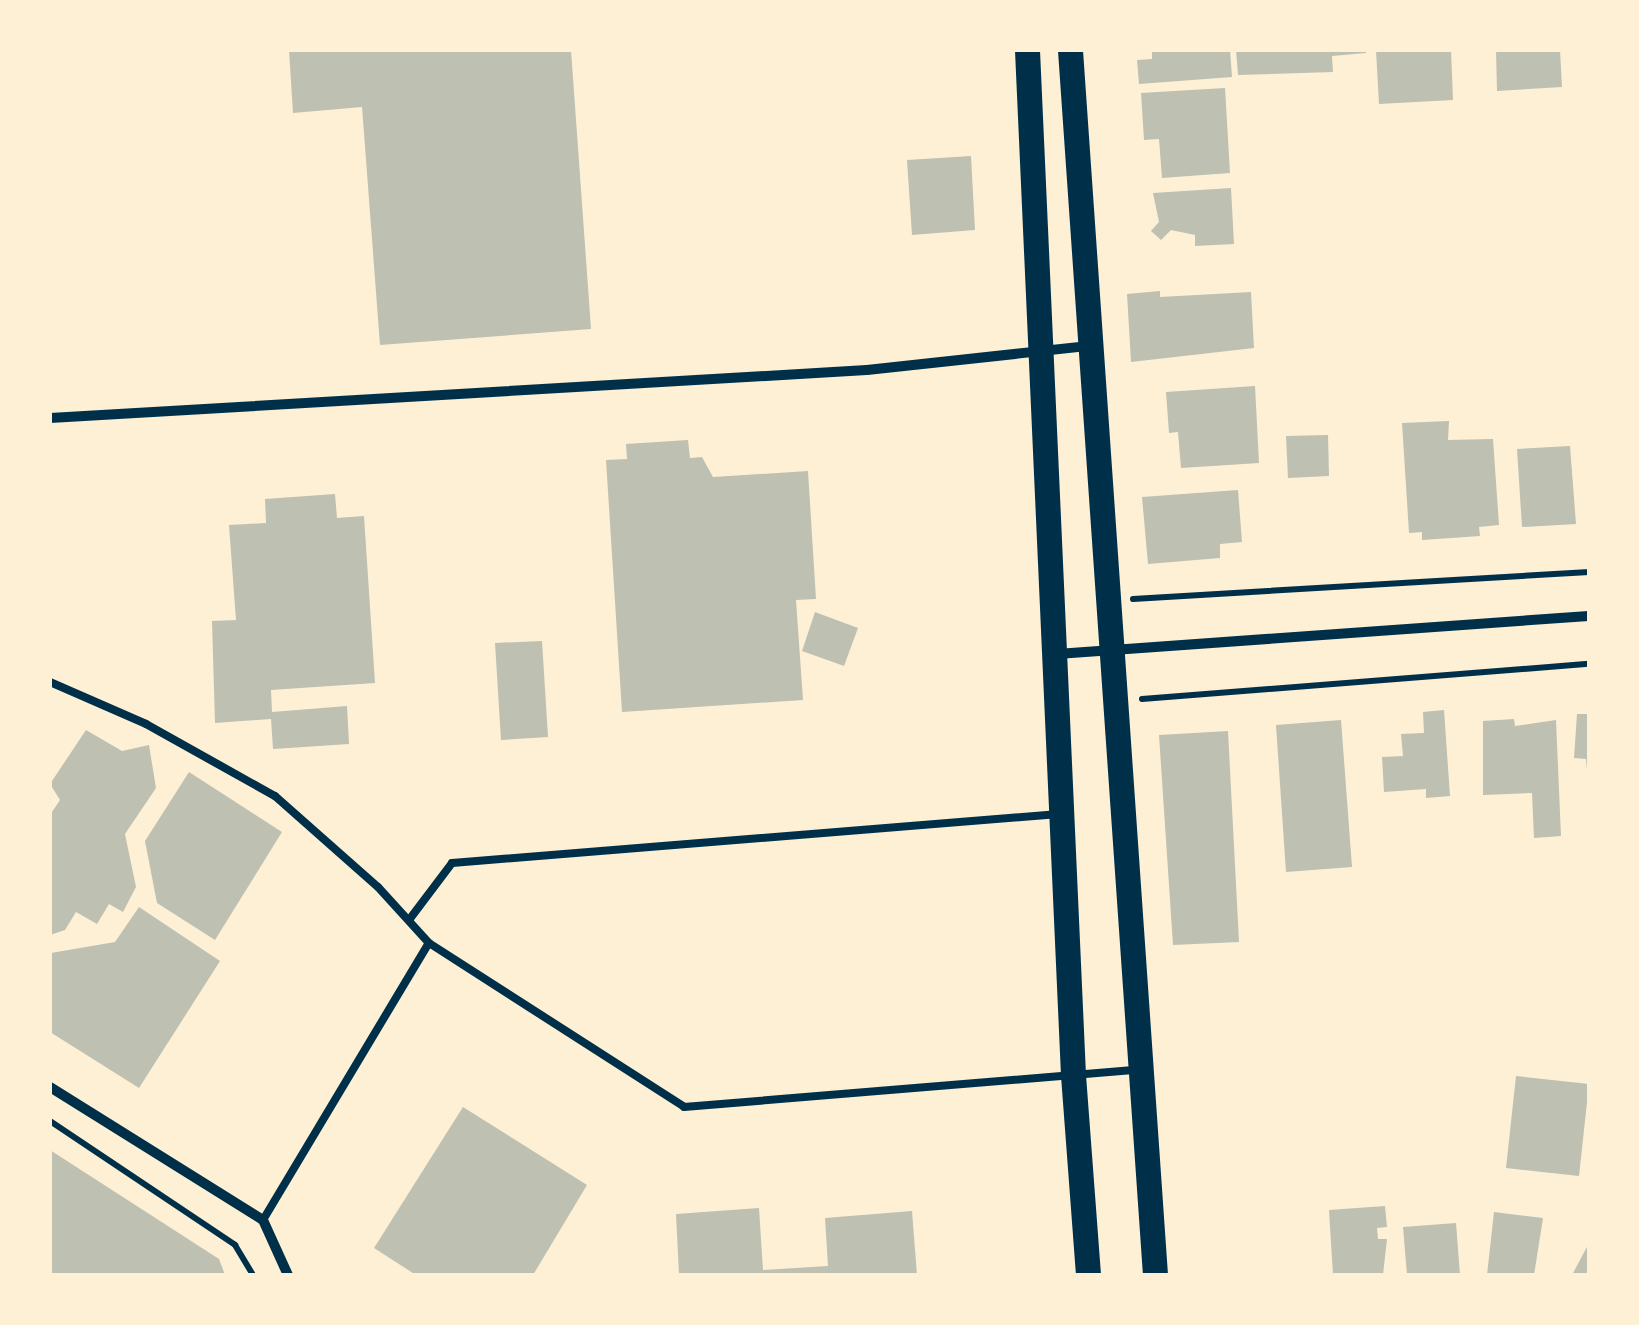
<!DOCTYPE html>
<html>
<head>
<meta charset="utf-8">
<style>
	body { margin:0 }
	#map { position:relative; width:1639px; height:1325px; overflow:hidden; background:#fdf0d5; font-family:"Sofia Sans Condensed",sans-serif }
	div>[style] { position:absolute }
	[style*='--x'] { left:calc(var(--x)*1px); top:calc(var(--y)*1px); width:calc(var(--w)*1px); rotate:calc(var(--a)*1deg) }
	.building>* { inset:0; background:#bec0b2 }
	.path>* { height:6px; margin:-3px; padding:0 3px; transform-origin:3px; border-radius:3px; background:#003049 }
	.service>* { height:8px; margin:-4px; padding:0 4px; transform-origin:4px; border-radius:4px; background:#003049 }
	.minor>* { height:10px; margin:-5px; padding:0 5px; transform-origin:5px; border-radius:5px; background:#003049 }
	.primary>* { height:25px; margin:-12.5px; padding:0 12.5px; transform-origin:12.5px; border-radius:12.5px; background:#003049 }
	span { translate:-50% -50%; white-space:nowrap; text-align:center; line-height:1.15; -webkit-text-stroke:10px #fdf0d5; paint-order:stroke }
	.frame { position:absolute; inset:0; border:52px solid #fdf0d5; pointer-events:none }
</style>
</head>
<body>
<div id="map">
	<div class="building">
		<div style="clip-path:polygon(289px 50px,571px 50px,591px 329px,380px 345px,362px 107px,293px 113px)"></div>
		<div style="clip-path:polygon(1152px 50px,1230px 50px,1232px 77px,1139px 84px,1137px 60px,1152px 59px)"></div>
		<div style="clip-path:polygon(1236px 50px,1366px 50px,1366px 53px,1332px 56px,1333px 72px,1238px 75px)"></div>
		<div style="clip-path:polygon(1376px 50px,1451px 50px,1453px 100px,1379px 104px)"></div>
		<div style="clip-path:polygon(1496px 50px,1560px 50px,1562px 87px,1497px 91px)"></div>
		<div style="clip-path:polygon(1225px 88px,1230px 173px,1162px 178px,1159px 139px,1144px 140px,1141px 93px)"></div>
		<div style="clip-path:polygon(971px 156px,975px 230px,912px 235px,907px 160px)"></div>
		<div style="clip-path:polygon(1231px 188px,1234px 244px,1195px 246px,1195px 235px,1171px 230px,1161px 240px,1151px 231px,1159px 222px,1153px 193px)"></div>
		<div style="clip-path:polygon(1160px 291px,1160px 297px,1251px 292px,1254px 348px,1131px 362px,1127px 294px)"></div>
		<div style="clip-path:polygon(1255px 386px,1259px 463px,1181px 468px,1178px 432px,1169px 433px,1166px 392px)"></div>
		<div style="clip-path:polygon(1449px 421px,1448px 440px,1493px 439px,1499px 525px,1479px 527px,1480px 536px,1422px 540px,1422px 532px,1409px 533px,1402px 423px)"></div>
		<div style="clip-path:polygon(1328px 435px,1329px 476px,1288px 478px,1286px 436px)"></div>
		<div style="clip-path:polygon(688px 440px,690px 458px,702px 457px,713px 477px,808px 471px,816px 599px,796px 600px,803px 700px,622px 712px,606px 460px,627px 459px,626px 444px)"></div>
		<div style="clip-path:polygon(1570px 446px,1576px 524px,1522px 527px,1517px 449px)"></div>
		<div style="clip-path:polygon(1238px 490px,1242px 542px,1220px 544px,1220px 558px,1148px 564px,1142px 497px)"></div>
		<div style="clip-path:polygon(335px 494px,337px 518px,364px 516px,375px 683px,271px 690px,272px 712px,347px 706px,349px 744px,273px 749px,271px 719px,215px 723px,212px 621px,236px 620px,229px 525px,266px 523px,265px 499px)"></div>
		<div style="clip-path:polygon(815px 612px,858px 628px,844px 666px,802px 651px)"></div>
		<div style="clip-path:polygon(542px 641px,548px 737px,501px 740px,495px 643px)"></div>
		<div style="clip-path:polygon(1444px 710px,1450px 796px,1426px 798px,1426px 789px,1384px 792px,1382px 757px,1403px 756px,1401px 734px,1424px 733px,1423px 712px)"></div>
		<div style="clip-path:polygon(1577px 714px,1589px 714px,1589px 794px,1586px 759px,1574px 758px)"></div>
		<div style="clip-path:polygon(1514px 719px,1515px 726px,1556px 720px,1561px 836px,1534px 838px,1532px 793px,1483px 795px,1483px 721px)"></div>
		<div style="clip-path:polygon(1341px 720px,1352px 867px,1286px 872px,1276px 725px)"></div>
		<div style="clip-path:polygon(86px 730px,122px 751px,149px 745px,156px 788px,125px 834px,136px 887px,123px 912px,109px 904px,97px 924px,76px 912px,65px 930px,50px 935px,50px 815px,60px 800px,50px 784px)"></div>
		<div style="clip-path:polygon(1228px 731px,1239px 942px,1173px 945px,1159px 735px)"></div>
		<div style="clip-path:polygon(189px 772px,282px 832px,215px 940px,157px 903px,145px 841px)"></div>
		<div style="clip-path:polygon(139px 907px,220px 961px,139px 1088px,50px 1032px,51px 953px,115px 942px)"></div>
		<div style="clip-path:polygon(1516px 1076px,1589px 1084px,1579px 1176px,1506px 1168px)"></div>
		<div style="clip-path:polygon(463px 1107px,587px 1185px,533px 1275px,416px 1275px,374px 1248px)"></div>
		<div style="clip-path:polygon(50px 1150px,219px 1259px,225px 1275px,50px 1275px)"></div>
		<div style="clip-path:polygon(1385px 1206px,1387px 1227px,1377px 1228px,1378px 1239px,1387px 1239px,1383px 1275px,1333px 1275px,1329px 1210px)"></div>
		<div style="clip-path:polygon(759px 1208px,763px 1270px,828px 1266px,825px 1218px,912px 1211px,917px 1275px,679px 1275px,676px 1214px)"></div>
		<div style="clip-path:polygon(1494px 1212px,1543px 1218px,1534px 1275px,1487px 1275px)"></div>
		<div style="clip-path:polygon(1456px 1223px,1460px 1275px,1407px 1275px,1403px 1227px)"></div>
		<div style="clip-path:polygon(1589px 1243px,1589px 1275px,1572px 1275px)"></div>
	</div>
	<div class="path">
		<div style="--x:1133;--y:599;--w:457;--a:-3.4"></div>
		<div style="--x:1142;--y:699;--w:448;--a:-4.5"></div>
		<div style="--x:50;--y:1121;--w:223;--a:33.8"></div>
		<div style="--x:235;--y:1245;--w:35;--a:59"></div>
	</div>
	<div class="service">
		<div style="--x:50;--y:682;--w:105;--a:23.6"></div>
		<div style="--x:146;--y:724;--w:148;--a:29.2"></div>
		<div style="--x:275;--y:796;--w:137;--a:41.5"></div>
		<div style="--x:378;--y:887;--w:76;--a:47.7"></div>
		<div style="--x:429;--y:943;--w:303;--a:32.7"></div>
		<div style="--x:684;--y:1107;--w:454;--a:-4.7"></div>
		<div style="--x:409;--y:920;--w:71;--a:-53"></div>
		<div style="--x:452;--y:863;--w:609;--a:-4.62"></div>
		<div style="--x:263;--y:1220;--w:323;--a:-59.1"></div>
	</div>
	<div class="minor">
		<div style="--x:50;--y:418;--w:818;--a:-3.36"></div>
		<div style="--x:867;--y:370;--w:221;--a:-6.2"></div>
		<div style="--x:1057;--y:654;--w:533;--a:-4.09"></div>
		<div style="--x:50;--y:1087;--w:251;--a:32"></div>
		<div style="--x:263;--y:1220;--w:60;--a:65.6"></div>
	</div>
	<div class="primary">
		<div style="--x:1027;--y:50;--w:1026;--a:87.43"></div>
		<div style="--x:1073;--y:1075;--w:201;--a:85.7"></div>
		<div style="--x:1070;--y:50;--w:1228;--a:86.03"></div>
	</div>
	<div class="frame"></div>
</div>
</body>
</html>
